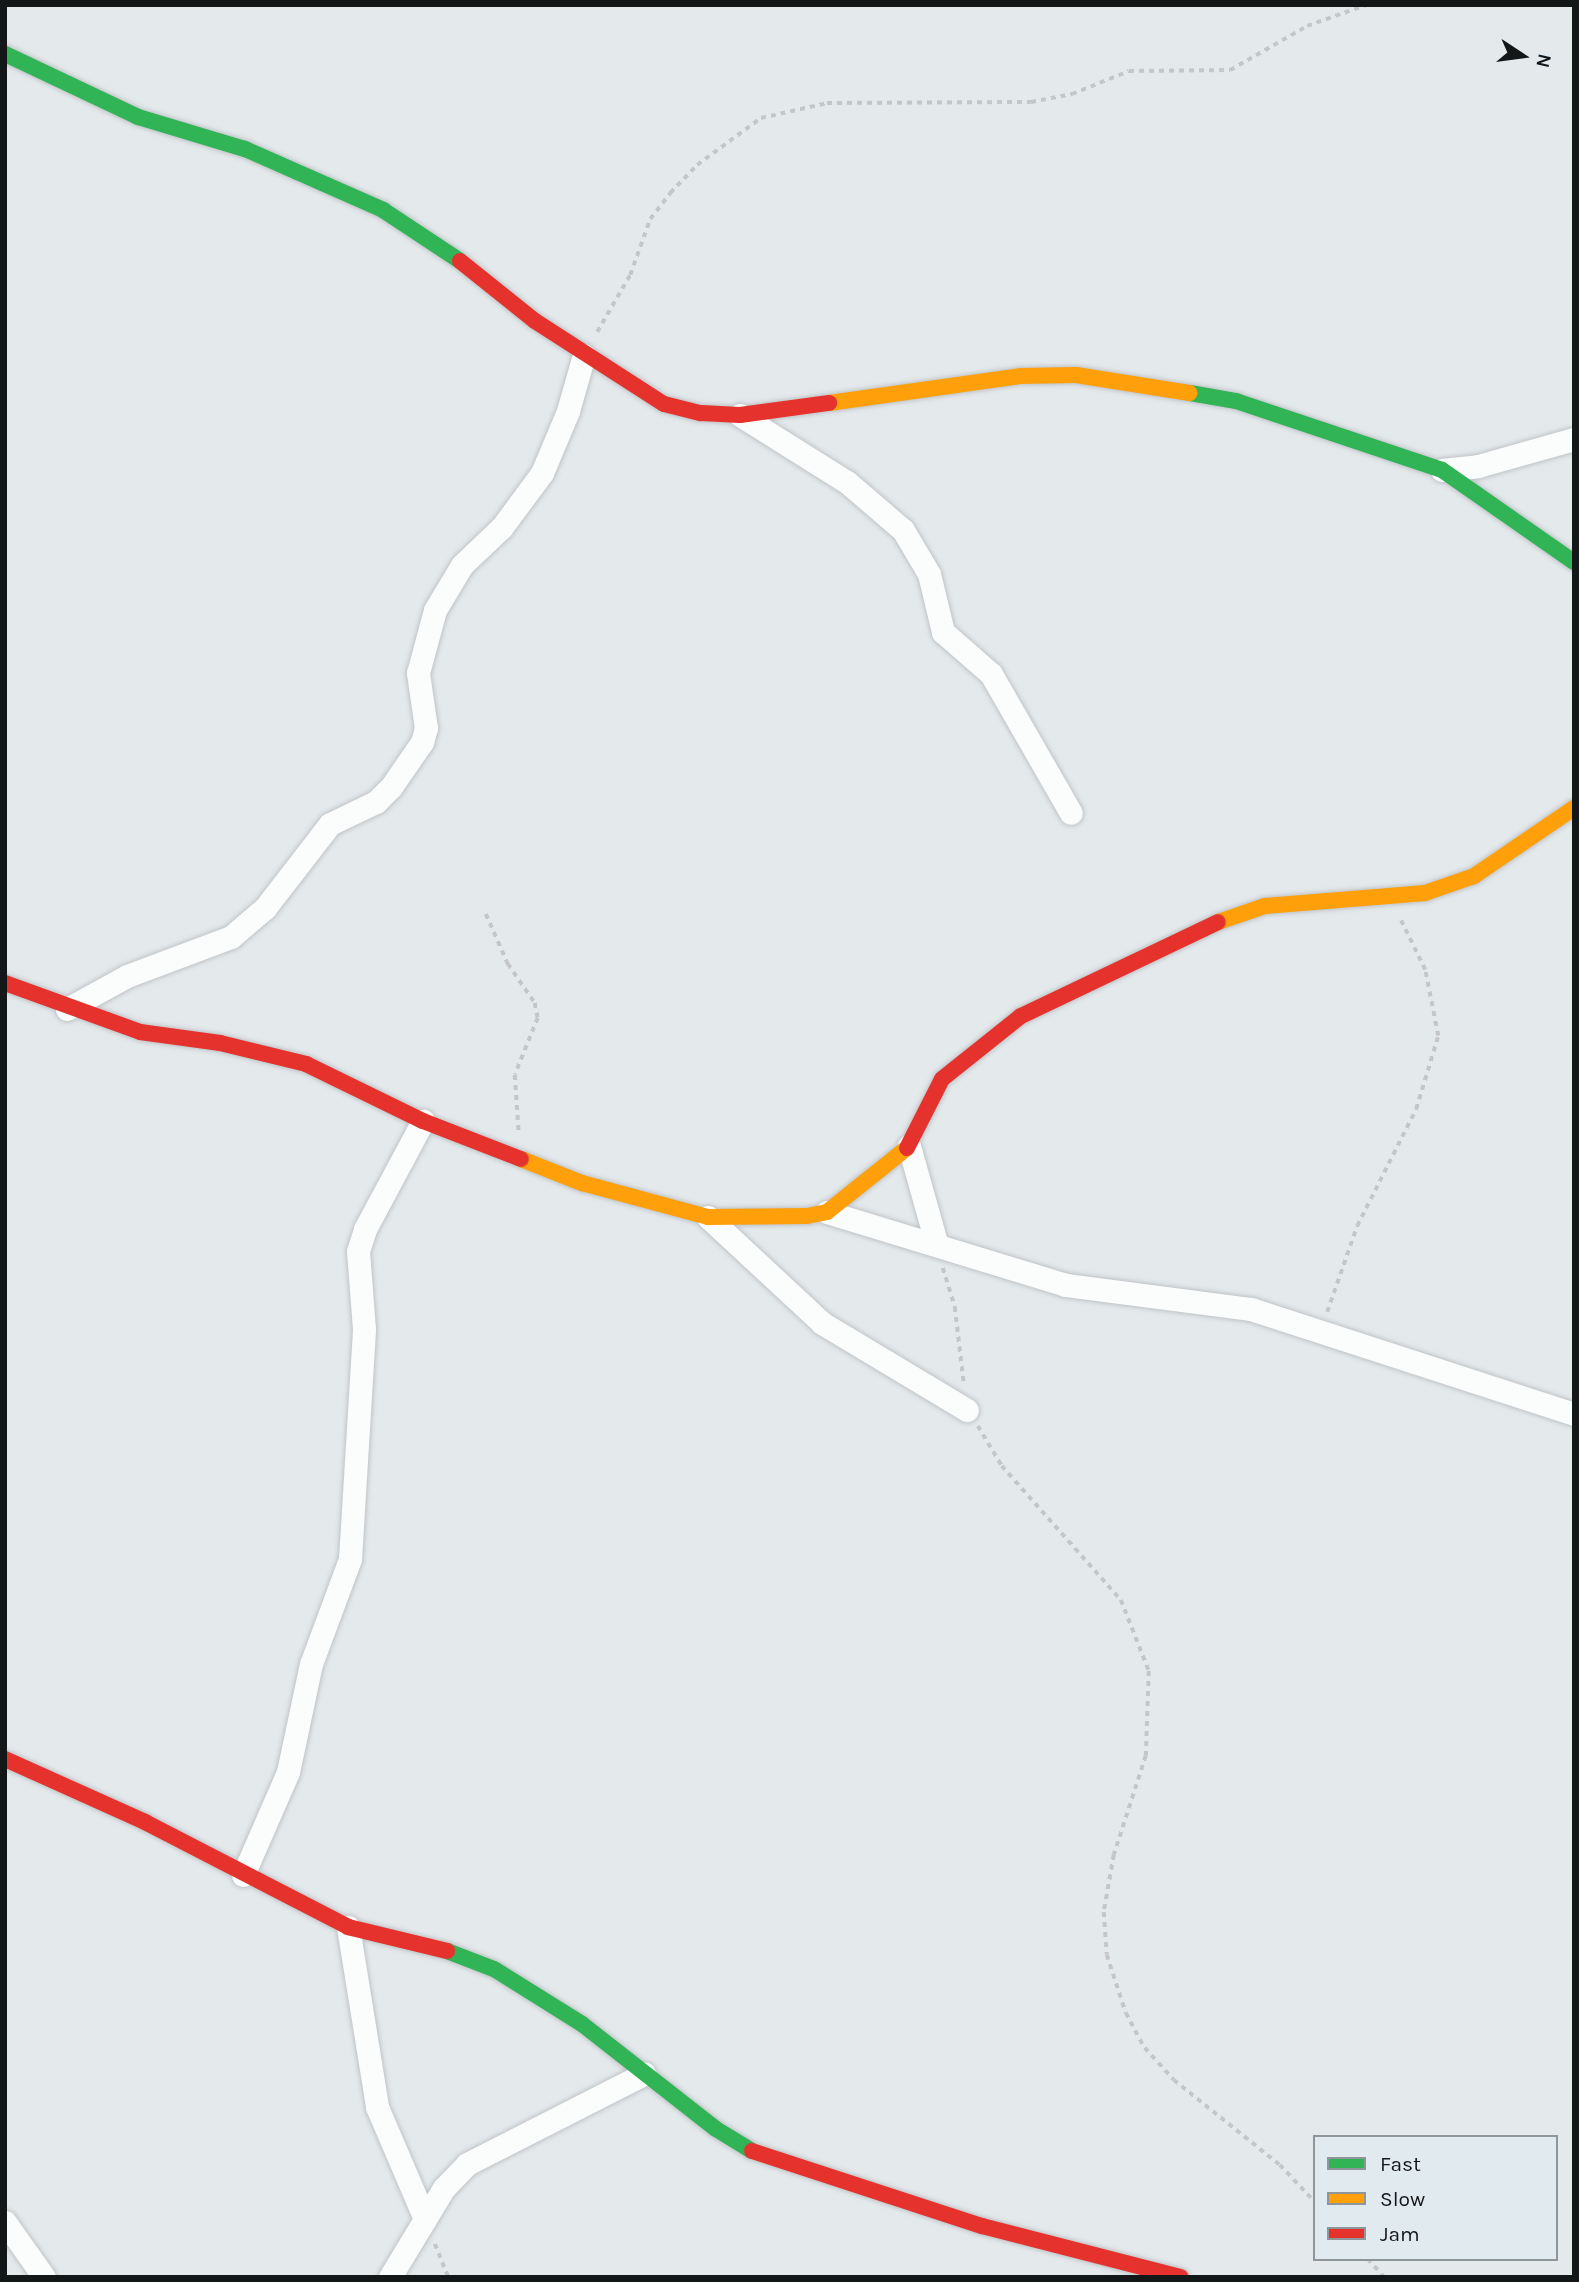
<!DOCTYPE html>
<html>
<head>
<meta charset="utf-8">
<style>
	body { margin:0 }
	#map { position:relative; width:1579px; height:2282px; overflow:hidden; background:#e4e9ec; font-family:Karla,sans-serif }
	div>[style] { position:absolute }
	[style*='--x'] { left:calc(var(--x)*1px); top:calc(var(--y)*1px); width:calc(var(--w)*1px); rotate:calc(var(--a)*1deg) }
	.path>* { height:3.5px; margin-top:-1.75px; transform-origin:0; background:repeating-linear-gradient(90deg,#c5c6c8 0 5px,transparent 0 10px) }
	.roads { filter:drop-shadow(0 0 2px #c0c4c7) drop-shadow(0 0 2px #c0c4c7) }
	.street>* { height:23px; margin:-11.5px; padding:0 11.5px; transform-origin:11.5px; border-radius:11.5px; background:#fbfcfc }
	.fast>* { height:16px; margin:-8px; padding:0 8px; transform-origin:8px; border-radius:8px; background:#30b455 }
	.slow>* { height:16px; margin:-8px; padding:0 8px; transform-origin:8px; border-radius:8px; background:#ff9f0a }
	.jam>* { height:16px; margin:-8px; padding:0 8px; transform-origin:8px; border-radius:8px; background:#e5322d }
	span { translate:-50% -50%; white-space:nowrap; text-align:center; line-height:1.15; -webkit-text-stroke:7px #e1eaef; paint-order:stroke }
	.frame { position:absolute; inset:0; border:7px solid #141718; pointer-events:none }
	.legend { position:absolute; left:1313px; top:2135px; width:245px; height:126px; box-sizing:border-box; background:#e1eaef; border:2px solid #8f9699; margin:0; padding:9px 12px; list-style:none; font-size:21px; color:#141718 }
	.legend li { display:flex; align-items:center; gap:14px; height:35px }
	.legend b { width:35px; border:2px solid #8f9699 }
	.north { position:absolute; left:1488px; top:21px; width:70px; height:70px; -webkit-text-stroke:5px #e1eaef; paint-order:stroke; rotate:103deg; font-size:19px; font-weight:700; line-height:28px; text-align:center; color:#141718 }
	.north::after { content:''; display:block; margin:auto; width:24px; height:32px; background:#141718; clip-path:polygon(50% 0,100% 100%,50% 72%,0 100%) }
</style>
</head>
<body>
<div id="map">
	<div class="path">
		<div style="--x:597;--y:332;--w:66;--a:-59.9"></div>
		<div style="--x:630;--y:275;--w:59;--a:-70.3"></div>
		<div style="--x:650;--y:219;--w:33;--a:-52"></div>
		<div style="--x:670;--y:193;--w:39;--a:-46"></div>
		<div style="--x:697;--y:165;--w:79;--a:-36.3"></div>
		<div style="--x:761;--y:118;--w:68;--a:-12.8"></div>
		<div style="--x:827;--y:103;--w:204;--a:-0.3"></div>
		<div style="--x:1031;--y:102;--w:42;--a:-11"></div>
		<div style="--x:1072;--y:94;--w:61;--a:-22"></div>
		<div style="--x:1129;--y:71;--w:101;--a:-0.6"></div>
		<div style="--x:1230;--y:70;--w:89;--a:-29.7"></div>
		<div style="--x:1307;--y:26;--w:63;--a:-19.6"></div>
		<div style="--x:486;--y:914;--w:55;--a:66.3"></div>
		<div style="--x:508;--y:964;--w:47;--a:55.3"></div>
		<div style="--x:535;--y:1003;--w:15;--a:79"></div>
		<div style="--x:538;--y:1018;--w:61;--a:112"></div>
		<div style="--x:515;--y:1075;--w:58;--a:86.1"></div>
		<div style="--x:943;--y:1268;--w:41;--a:72.9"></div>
		<div style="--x:955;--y:1307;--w:78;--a:83.3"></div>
		<div style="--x:1327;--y:1312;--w:91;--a:-70.8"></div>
		<div style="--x:1357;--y:1226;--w:131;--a:-63.2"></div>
		<div style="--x:1416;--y:1109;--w:76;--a:-73.2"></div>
		<div style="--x:1438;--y:1036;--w:67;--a:-101.1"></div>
		<div style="--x:1425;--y:970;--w:57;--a:-116.1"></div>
		<div style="--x:978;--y:1426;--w:47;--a:59"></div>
		<div style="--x:1002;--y:1466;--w:179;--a:48.4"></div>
		<div style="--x:1121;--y:1600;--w:76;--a:68.5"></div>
		<div style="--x:1149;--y:1671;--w:85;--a:92"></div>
		<div style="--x:1146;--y:1756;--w:104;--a:107.9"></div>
		<div style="--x:1114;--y:1855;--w:58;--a:100"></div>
		<div style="--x:1104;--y:1912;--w:43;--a:86"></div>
		<div style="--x:1107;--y:1955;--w:61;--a:71.9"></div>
		<div style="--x:1126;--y:2013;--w:40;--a:62"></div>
		<div style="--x:1145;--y:2048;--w:43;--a:47.8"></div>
		<div style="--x:1174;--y:2080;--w:136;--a:38.7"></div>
		<div style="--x:1280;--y:2165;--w:51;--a:46.6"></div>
		<div style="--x:435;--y:2244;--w:35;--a:68"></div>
		<div style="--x:1368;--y:2259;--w:24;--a:48"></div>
	</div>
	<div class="roads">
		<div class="street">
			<div style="--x:740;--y:415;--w:126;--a:32.1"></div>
			<div style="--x:847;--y:482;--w:74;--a:40.6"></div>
			<div style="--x:903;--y:530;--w:51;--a:59.4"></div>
			<div style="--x:929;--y:574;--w:60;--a:76.4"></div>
			<div style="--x:943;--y:632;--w:64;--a:41.2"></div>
			<div style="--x:991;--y:674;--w:160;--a:60.1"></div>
			<div style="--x:1442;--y:470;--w:36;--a:-6"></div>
			<div style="--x:1478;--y:466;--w:100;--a:-15.7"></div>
			<div style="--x:67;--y:1009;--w:68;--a:-28.8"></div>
			<div style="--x:127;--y:976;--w:111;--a:-20.6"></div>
			<div style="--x:231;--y:937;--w:45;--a:-40.5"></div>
			<div style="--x:265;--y:908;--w:106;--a:-52.3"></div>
			<div style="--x:330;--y:824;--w:51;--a:-25.6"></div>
			<div style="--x:376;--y:802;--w:21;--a:-45"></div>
			<div style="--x:391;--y:787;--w:55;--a:-55.4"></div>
			<div style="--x:422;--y:742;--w:15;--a:-74"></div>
			<div style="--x:426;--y:728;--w:56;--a:-98.3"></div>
			<div style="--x:418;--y:673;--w:65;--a:-74.9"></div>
			<div style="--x:435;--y:610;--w:52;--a:-59"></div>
			<div style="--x:462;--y:565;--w:55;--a:-43.5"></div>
			<div style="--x:502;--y:527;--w:67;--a:-53.5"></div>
			<div style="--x:542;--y:473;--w:67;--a:-67.2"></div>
			<div style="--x:568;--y:411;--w:58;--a:-74.1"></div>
			<div style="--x:909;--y:1146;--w:100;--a:74.3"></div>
			<div style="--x:827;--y:1212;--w:250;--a:17"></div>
			<div style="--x:1066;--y:1285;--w:187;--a:7.4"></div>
			<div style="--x:1251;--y:1309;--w:340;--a:18"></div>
			<div style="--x:708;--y:1217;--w:156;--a:42.9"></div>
			<div style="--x:822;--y:1323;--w:169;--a:31"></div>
			<div style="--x:243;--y:1875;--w:112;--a:-66.4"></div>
			<div style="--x:288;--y:1772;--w:110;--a:-78"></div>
			<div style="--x:311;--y:1664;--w:112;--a:-69.6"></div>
			<div style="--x:350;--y:1559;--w:230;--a:-86.5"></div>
			<div style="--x:364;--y:1329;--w:78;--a:-94.4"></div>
			<div style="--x:358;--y:1251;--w:23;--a:-72"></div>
			<div style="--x:365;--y:1229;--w:123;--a:-61.8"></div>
			<div style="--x:348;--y:1927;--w:182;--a:80.8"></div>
			<div style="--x:377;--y:2107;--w:122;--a:66.8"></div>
			<div style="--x:5;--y:2222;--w:67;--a:54.7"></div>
			<div style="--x:390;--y:2277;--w:104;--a:-58.8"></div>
			<div style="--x:444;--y:2188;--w:33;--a:-46"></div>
			<div style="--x:467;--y:2164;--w:199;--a:-27"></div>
		</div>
		<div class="fast">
			<div style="--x:5;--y:54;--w:147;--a:25.3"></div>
			<div style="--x:138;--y:117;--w:112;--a:16.7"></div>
			<div style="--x:245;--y:149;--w:151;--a:23.8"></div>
			<div style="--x:383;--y:210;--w:92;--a:33.5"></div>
			<div style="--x:1190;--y:393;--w:47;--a:9.9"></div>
			<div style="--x:1236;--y:401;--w:217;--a:18.5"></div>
			<div style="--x:1442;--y:470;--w:161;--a:34.9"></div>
			<div style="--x:447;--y:1951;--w:50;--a:21"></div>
			<div style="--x:494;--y:1969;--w:104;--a:32"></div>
			<div style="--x:582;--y:2024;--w:170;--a:38.1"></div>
			<div style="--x:716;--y:2129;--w:42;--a:31.4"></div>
		</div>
		<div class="slow">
			<div style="--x:829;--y:403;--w:193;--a:-8"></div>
			<div style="--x:1020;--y:376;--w:56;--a:-1"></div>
			<div style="--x:1076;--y:375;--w:115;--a:9"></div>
			<div style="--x:1218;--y:922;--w:50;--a:-18.8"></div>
			<div style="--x:1265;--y:906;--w:161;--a:-4.6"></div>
			<div style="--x:1425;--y:893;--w:52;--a:-19.1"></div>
			<div style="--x:1474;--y:876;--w:121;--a:-34.2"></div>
			<div style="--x:521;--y:1159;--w:66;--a:21.5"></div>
			<div style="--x:582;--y:1183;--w:131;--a:15.1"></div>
			<div style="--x:708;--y:1217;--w:99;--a:-0.6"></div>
			<div style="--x:807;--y:1216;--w:20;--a:-11"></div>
			<div style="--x:827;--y:1212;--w:102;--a:-38.7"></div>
		</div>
		<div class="jam">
			<div style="--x:460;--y:261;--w:96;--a:38.7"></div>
			<div style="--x:535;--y:321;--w:153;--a:32.8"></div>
			<div style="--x:664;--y:404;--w:38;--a:14"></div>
			<div style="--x:701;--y:413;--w:39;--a:3"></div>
			<div style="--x:740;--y:415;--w:90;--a:-7.7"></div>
			<div style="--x:5;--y:983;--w:144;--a:19.9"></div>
			<div style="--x:140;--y:1032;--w:81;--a:7.8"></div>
			<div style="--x:220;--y:1043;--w:89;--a:13.7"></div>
			<div style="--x:306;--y:1064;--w:130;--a:26"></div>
			<div style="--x:423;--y:1121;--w:105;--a:21.2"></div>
			<div style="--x:907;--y:1148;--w:77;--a:-63.1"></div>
			<div style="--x:942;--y:1079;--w:101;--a:-38.6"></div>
			<div style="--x:1021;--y:1016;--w:218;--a:-25.5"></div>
			<div style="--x:5;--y:1759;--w:154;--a:24.2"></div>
			<div style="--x:145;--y:1822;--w:229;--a:27.3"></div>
			<div style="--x:348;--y:1927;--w:102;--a:13.6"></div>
			<div style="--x:752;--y:2151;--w:242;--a:18.1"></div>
			<div style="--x:982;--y:2226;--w:205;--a:14.4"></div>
		</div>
	</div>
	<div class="frame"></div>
	<ul class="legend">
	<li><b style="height:9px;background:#30b455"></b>Fast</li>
	<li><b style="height:9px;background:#ff9f0a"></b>Slow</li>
	<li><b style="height:9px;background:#e5322d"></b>Jam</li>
	</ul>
	<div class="north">N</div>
</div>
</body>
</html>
